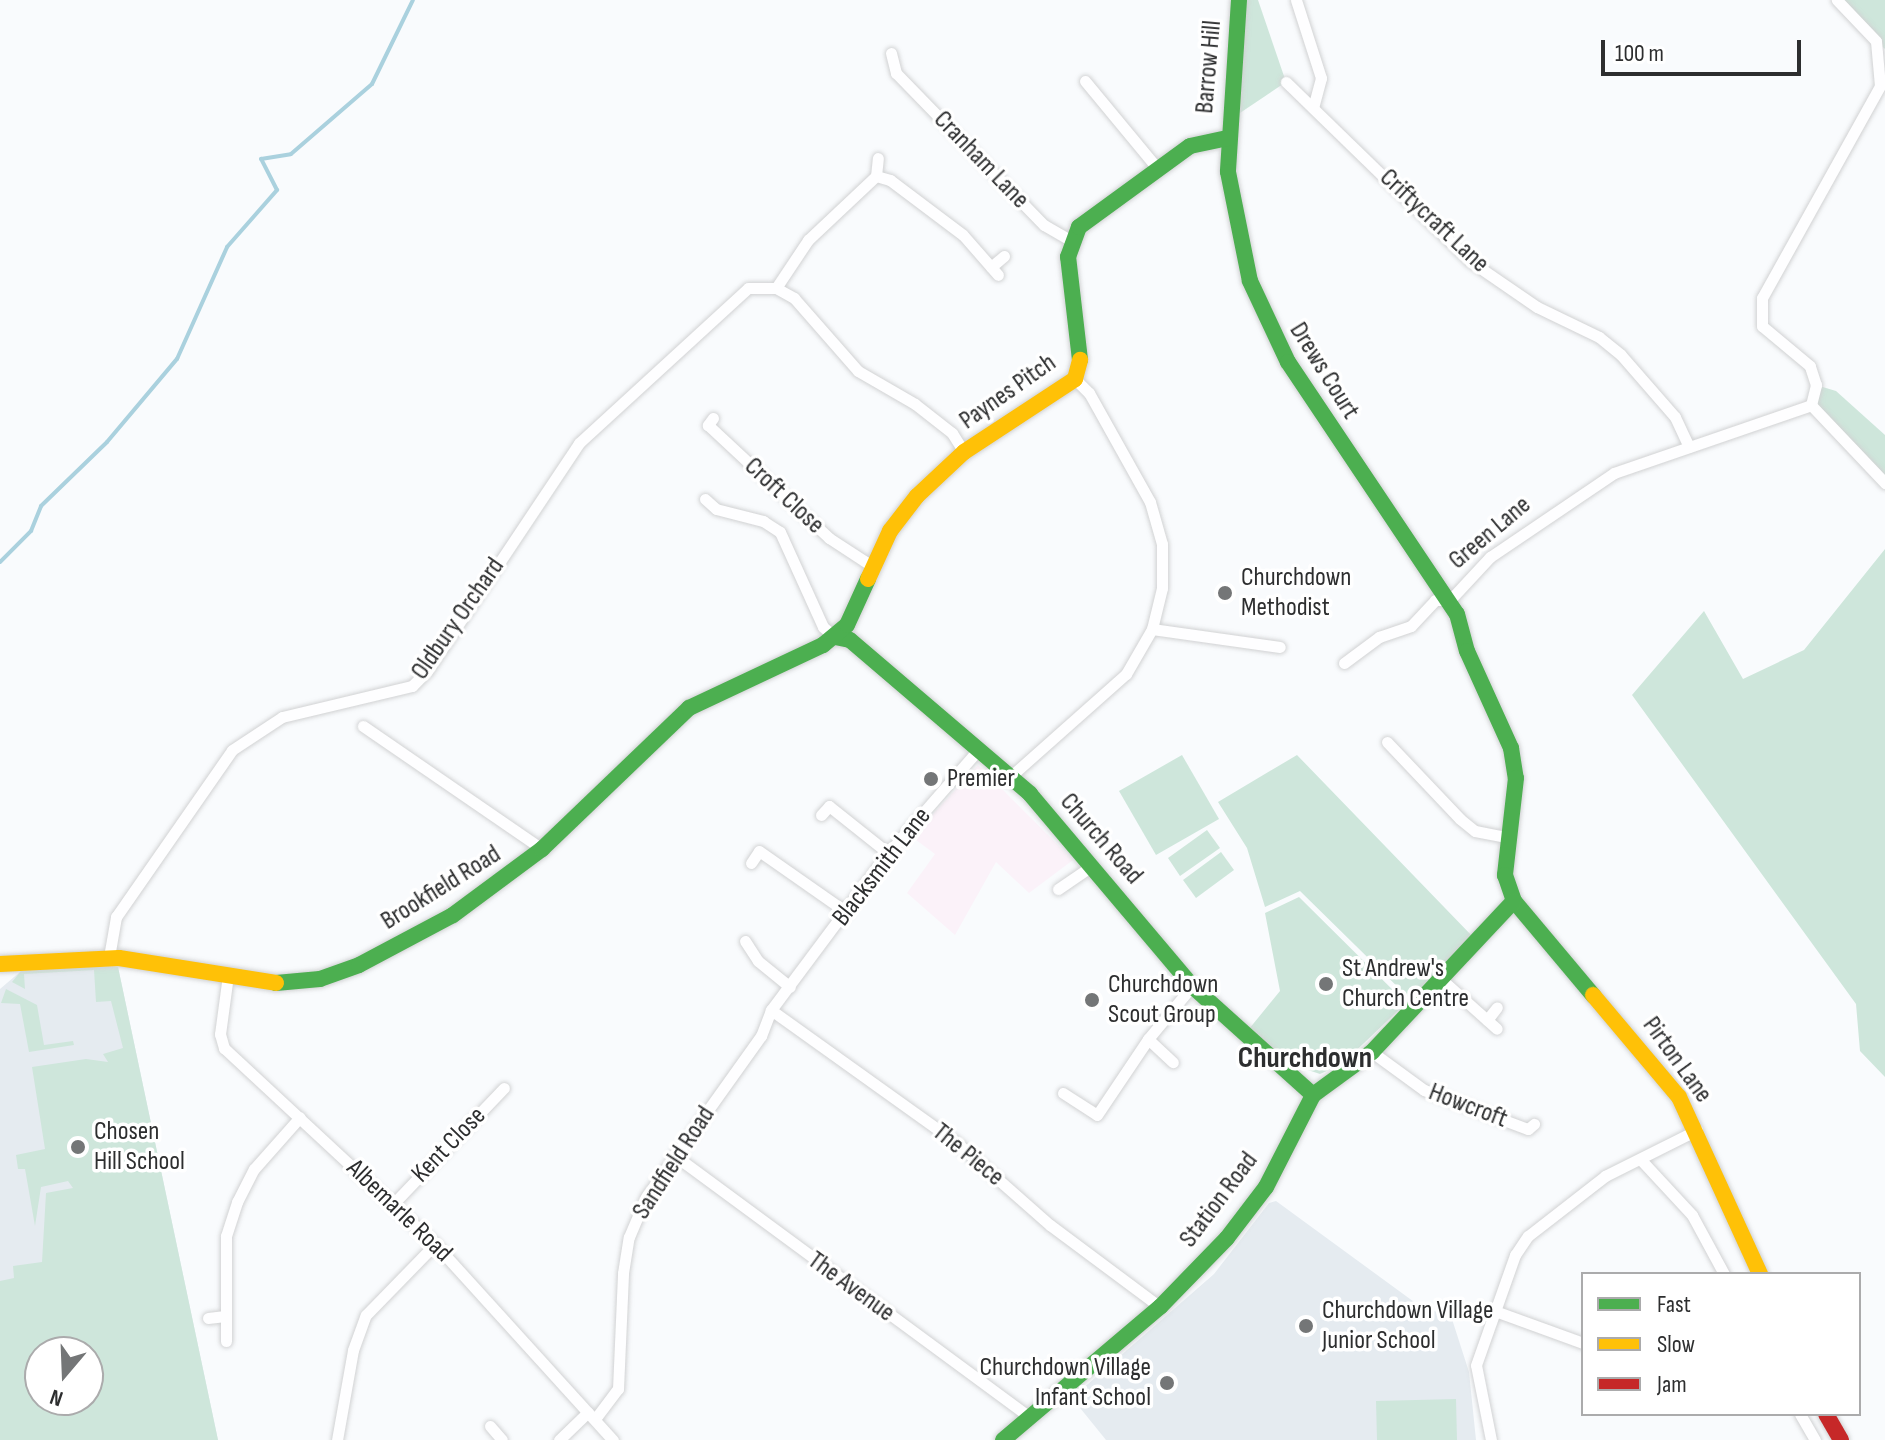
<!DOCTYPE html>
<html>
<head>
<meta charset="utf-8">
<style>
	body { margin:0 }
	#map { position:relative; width:1885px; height:1440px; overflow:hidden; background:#f9fbfd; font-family:"Sofia Sans Condensed",sans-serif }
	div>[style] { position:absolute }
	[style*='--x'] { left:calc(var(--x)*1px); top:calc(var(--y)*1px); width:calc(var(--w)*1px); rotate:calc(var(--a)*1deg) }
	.commercial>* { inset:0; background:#fbf2f9 }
	.built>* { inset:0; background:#e5ebf0 }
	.green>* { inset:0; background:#cee6db }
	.stream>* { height:4px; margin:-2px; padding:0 2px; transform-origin:2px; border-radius:2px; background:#aad1de }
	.roads { filter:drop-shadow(0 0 2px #d1d2d3) drop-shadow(0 0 2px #d1d2d3) }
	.street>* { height:11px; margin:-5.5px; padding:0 5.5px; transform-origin:5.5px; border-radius:5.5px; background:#fefeff }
	.fast>* { height:16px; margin:-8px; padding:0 8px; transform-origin:8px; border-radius:8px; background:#4caf50 }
	.slow>* { height:16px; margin:-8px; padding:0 8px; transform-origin:8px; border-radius:8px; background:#ffc107 }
	.jam>* { height:16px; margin:-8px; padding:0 8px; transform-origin:8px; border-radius:8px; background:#c62828 }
	.dots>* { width:22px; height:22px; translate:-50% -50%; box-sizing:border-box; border:4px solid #fff; border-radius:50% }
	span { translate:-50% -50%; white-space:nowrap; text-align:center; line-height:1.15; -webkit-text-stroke:7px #fff; paint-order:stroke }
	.street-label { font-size:26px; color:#2d2e2f }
	.poi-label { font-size:26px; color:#2d2e2f }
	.left { translate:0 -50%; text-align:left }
	.right { translate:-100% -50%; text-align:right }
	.quarter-label { font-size:30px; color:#2d2e2f; font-weight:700 }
	.legend { position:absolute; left:1581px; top:1272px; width:280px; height:144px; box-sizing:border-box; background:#fff; border:2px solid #ababac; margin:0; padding:10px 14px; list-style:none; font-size:24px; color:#2d2e2f }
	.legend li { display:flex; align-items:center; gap:16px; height:40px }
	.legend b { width:40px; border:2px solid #ababac }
	.north { position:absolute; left:24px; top:1336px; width:80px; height:80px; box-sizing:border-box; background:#fff; border:2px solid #ababac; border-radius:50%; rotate:199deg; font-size:22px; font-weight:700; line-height:32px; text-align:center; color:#2d2e2f }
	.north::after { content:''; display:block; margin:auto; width:28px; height:36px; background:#747677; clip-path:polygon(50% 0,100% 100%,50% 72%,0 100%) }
	.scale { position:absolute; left:1601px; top:40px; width:200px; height:36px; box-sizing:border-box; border:4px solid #2d2e2f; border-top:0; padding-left:10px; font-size:24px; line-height:28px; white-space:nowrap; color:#2d2e2f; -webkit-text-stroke:6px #fff; paint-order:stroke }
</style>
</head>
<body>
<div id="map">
	<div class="commercial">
		<div style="clip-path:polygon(978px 765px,1073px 860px,1029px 893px,996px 862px,955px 935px,907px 893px,935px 854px,912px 837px)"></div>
	</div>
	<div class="built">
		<div style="clip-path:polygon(evenodd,118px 967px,218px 1440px,0 1440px,0 989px,21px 971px,118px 967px,40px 1352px,88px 1352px,88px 1400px,40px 1400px,40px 1352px)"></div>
		<div style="clip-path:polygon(1276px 1201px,1421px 1307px,1451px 1316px,1469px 1372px,1476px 1440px,1106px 1440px,1072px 1398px,1214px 1274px,1269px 1203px)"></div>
	</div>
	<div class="green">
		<div style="clip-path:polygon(1239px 0,1258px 0,1286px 82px,1228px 121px)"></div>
		<div style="clip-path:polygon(1837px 0,1885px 0,1885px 49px,1876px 41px)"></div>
		<div style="clip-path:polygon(1816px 385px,1836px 391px,1885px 435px,1885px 483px,1812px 405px)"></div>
		<div style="clip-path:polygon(1885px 549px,1885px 1077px,1860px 1051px,1856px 1004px,1632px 695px,1704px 611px,1743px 679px,1804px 650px)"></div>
		<div style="clip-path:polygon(1182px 755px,1219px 819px,1156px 855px,1119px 791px)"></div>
		<div style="clip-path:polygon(1297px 755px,1474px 938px,1411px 1000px,1300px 891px,1265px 907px,1247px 848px,1218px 802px)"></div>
		<div style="clip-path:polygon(1207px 830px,1220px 848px,1180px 876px,1168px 858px)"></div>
		<div style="clip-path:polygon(1221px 852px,1234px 870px,1196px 898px,1183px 880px)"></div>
		<div style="clip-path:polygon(1299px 897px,1406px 1003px,1342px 1064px,1320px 1074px,1293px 1065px,1249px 1029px,1280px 991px,1265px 913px)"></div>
		<div style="clip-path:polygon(evenodd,81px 966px,118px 967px,218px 1440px,0 1440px,0 1281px,14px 1278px,13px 1266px,42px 1262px,46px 1193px,73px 1188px,68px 1181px,41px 1187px,35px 1226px,25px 1169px,18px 1169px,16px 1155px,45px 1149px,32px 1067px,86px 1059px,108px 1062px,103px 1054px,123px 1048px,111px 1001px,96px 1002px,94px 970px,24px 974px,25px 989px,12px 982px,21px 971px,81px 966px,40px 1352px,88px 1352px,88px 1400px,40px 1400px,40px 1352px)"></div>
		<div style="clip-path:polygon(6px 989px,37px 1005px,44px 1045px,73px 1041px,74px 1045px,29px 1052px,20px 1004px,1px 1003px)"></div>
		<div style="clip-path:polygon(1456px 1399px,1457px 1440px,1377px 1440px,1376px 1401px)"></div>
	</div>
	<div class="stream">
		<div style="--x:0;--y:562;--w:44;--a:-45"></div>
		<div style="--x:31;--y:531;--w:27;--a:-68"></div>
		<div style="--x:41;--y:506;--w:92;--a:-44.1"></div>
		<div style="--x:107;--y:442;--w:109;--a:-49.9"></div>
		<div style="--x:177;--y:359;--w:123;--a:-65.9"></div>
		<div style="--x:227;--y:247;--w:76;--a:-48.7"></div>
		<div style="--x:277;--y:190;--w:35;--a:-117"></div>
		<div style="--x:261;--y:159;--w:30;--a:-9"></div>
		<div style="--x:291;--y:154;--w:107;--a:-40.8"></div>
		<div style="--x:372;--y:84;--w:93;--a:-64"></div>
	</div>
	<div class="roads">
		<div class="street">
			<div style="--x:1296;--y:0;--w:82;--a:72.2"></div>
			<div style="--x:1321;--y:78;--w:30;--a:105"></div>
			<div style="--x:891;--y:53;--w:21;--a:76"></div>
			<div style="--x:896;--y:73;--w:212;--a:45.8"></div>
			<div style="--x:1044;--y:225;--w:32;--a:30"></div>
			<div style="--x:1085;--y:81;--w:113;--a:50.4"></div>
			<div style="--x:1286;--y:82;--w:257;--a:44.2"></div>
			<div style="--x:1470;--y:261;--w:81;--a:34.5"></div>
			<div style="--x:1537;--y:307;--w:69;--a:25.8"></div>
			<div style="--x:1599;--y:337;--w:28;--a:39"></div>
			<div style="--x:1621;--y:355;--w:82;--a:48.9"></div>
			<div style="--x:1675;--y:417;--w:33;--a:65"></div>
			<div style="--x:876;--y:176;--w:15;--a:16"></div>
			<div style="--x:890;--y:180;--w:91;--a:37"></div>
			<div style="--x:963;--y:235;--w:53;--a:48.8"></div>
			<div style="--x:991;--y:267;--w:17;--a:-40"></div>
			<div style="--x:776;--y:288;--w:58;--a:-56.3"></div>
			<div style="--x:808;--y:240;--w:93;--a:-43.3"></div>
			<div style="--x:876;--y:176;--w:18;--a:-84"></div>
			<div style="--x:1811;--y:405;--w:21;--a:-76"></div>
			<div style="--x:1816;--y:385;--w:20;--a:-108"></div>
			<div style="--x:1810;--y:366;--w:62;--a:-140.2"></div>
			<div style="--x:1762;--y:326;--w:28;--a:-90"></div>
			<div style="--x:1762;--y:298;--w:243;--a:-60.9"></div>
			<div style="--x:1880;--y:86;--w:45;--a:-95.1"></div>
			<div style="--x:1876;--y:41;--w:57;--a:-133.6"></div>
			<div style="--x:1811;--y:405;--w:108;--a:46.5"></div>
			<div style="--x:713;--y:418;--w:9;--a:126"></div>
			<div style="--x:708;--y:425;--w:166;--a:43"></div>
			<div style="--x:829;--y:538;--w:51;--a:33.1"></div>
			<div style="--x:705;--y:499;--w:15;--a:42"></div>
			<div style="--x:716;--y:509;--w:49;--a:14.3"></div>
			<div style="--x:763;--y:521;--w:20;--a:33"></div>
			<div style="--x:780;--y:532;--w:104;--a:65.6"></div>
			<div style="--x:823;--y:627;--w:16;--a:40"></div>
			<div style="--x:1152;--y:629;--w:129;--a:8"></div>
			<div style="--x:1344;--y:663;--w:44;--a:-36.6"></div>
			<div style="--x:1379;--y:637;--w:34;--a:-19"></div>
			<div style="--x:1411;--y:626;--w:35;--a:-47"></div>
			<div style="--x:1435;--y:600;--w:15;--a:0"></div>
			<div style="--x:1450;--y:600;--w:59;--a:-47.1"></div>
			<div style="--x:1490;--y:557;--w:150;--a:-34.1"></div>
			<div style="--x:1614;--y:473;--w:208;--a:-19"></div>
			<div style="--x:363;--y:726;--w:217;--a:34.5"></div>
			<div style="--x:1387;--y:742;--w:106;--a:46.5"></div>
			<div style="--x:1460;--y:819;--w:19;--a:39"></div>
			<div style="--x:1475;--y:831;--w:32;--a:11"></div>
			<div style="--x:1011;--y:776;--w:154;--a:-41.6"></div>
			<div style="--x:1126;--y:674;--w:52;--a:-60"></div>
			<div style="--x:1152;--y:629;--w:42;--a:-76.3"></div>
			<div style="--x:1162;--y:588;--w:44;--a:-90"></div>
			<div style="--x:1162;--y:544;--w:44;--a:-105.9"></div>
			<div style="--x:1150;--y:502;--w:125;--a:-119.2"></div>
			<div style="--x:1089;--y:393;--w:20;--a:-135"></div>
			<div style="--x:821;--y:815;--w:12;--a:-48"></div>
			<div style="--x:829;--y:806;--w:75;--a:38.5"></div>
			<div style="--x:751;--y:863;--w:14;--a:-56"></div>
			<div style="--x:759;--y:851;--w:106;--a:35"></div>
			<div style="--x:1058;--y:889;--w:42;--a:-34.4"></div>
			<div style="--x:745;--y:941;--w:24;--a:57"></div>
			<div style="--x:758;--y:961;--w:41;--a:39.1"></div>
			<div style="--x:109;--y:957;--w:41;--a:-80.1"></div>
			<div style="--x:116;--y:917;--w:203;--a:-55.2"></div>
			<div style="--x:232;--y:750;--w:60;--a:-33.4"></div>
			<div style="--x:282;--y:717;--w:134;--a:-13.4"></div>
			<div style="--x:412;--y:686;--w:21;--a:-45"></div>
			<div style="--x:427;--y:671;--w:274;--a:-56.3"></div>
			<div style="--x:579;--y:443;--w:229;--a:-42.5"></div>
			<div style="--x:748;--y:288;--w:28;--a:0"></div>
			<div style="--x:776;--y:288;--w:21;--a:29"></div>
			<div style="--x:794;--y:298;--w:97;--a:48.8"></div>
			<div style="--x:858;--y:371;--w:66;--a:30.1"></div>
			<div style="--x:915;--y:404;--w:47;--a:38.1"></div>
			<div style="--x:952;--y:433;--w:22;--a:58"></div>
			<div style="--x:228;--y:975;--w:60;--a:97.7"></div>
			<div style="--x:220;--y:1034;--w:15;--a:74"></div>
			<div style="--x:224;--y:1048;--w:288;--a:42.9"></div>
			<div style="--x:435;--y:1244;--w:265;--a:47.8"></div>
			<div style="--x:1440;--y:978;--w:76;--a:41.8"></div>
			<div style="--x:771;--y:1010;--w:230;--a:35.6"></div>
			<div style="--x:958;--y:1144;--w:123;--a:41.4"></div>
			<div style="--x:1050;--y:1225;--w:137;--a:36.7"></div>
			<div style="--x:1487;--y:1020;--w:16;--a:-52"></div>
			<div style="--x:1148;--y:1039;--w:34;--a:43"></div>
			<div style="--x:1372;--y:1052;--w:64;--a:36.2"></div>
			<div style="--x:1424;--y:1090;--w:111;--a:20.6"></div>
			<div style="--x:1528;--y:1129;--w:8;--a:-40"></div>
			<div style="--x:1063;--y:1093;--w:40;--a:32.9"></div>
			<div style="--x:1097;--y:1115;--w:92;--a:-56.1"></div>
			<div style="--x:1148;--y:1039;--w:69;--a:-50.3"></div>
			<div style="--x:674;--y:1155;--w:441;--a:36.4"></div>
			<div style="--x:1642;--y:1161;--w:74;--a:47.2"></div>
			<div style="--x:1692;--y:1215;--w:67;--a:61.5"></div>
			<div style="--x:394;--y:1203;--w:159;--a:-46.3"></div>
			<div style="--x:1495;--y:1311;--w:94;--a:20"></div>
			<div style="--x:208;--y:1318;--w:17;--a:-7"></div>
			<div style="--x:226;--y:1341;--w:105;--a:-90"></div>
			<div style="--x:226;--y:1236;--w:36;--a:-72"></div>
			<div style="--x:237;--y:1202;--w:37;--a:-63"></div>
			<div style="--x:254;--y:1169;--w:69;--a:-48.5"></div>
			<div style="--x:1800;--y:1414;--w:30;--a:60"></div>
			<div style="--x:595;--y:1419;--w:38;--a:-53"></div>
			<div style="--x:618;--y:1389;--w:116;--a:-87.5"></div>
			<div style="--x:623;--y:1273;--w:36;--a:-81"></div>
			<div style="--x:629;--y:1237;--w:43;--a:-67"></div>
			<div style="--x:646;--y:1197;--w:198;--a:-54.5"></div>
			<div style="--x:761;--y:1036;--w:28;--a:-69"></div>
			<div style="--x:771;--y:1010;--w:196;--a:-53.3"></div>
			<div style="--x:888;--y:853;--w:137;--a:-48.9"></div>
			<div style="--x:490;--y:1426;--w:18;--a:49"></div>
			<div style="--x:337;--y:1440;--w:91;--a:-79.9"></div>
			<div style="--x:353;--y:1350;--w:37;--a:-70"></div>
			<div style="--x:366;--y:1315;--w:99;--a:-45.8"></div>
			<div style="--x:559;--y:1440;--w:40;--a:-44"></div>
			<div style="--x:1491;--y:1440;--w:76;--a:-101.3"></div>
			<div style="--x:1476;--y:1365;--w:117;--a:-70.5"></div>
			<div style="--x:1515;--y:1255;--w:23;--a:-56"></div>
			<div style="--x:1528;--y:1236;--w:98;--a:-37.9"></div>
			<div style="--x:1605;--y:1176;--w:103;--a:-26.6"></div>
		</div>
		<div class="fast">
			<div style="--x:1239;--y:0;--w:172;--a:93.7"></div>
			<div style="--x:1228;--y:172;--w:111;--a:78.6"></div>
			<div style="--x:1250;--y:281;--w:89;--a:64.9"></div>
			<div style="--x:1288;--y:362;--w:303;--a:56.2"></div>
			<div style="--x:1457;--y:614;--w:38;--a:75"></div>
			<div style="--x:1467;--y:651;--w:107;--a:65.6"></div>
			<div style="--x:1511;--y:748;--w:30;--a:81"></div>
			<div style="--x:1516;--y:778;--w:98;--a:96.5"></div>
			<div style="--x:1505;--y:875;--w:28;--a:71"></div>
			<div style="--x:1514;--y:901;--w:123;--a:50"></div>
			<div style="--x:1080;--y:360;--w:104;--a:-96.6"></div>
			<div style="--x:1068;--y:257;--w:32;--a:-70"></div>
			<div style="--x:1079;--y:227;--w:137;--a:-36.1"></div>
			<div style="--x:1190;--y:146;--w:39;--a:-12"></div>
			<div style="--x:835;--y:637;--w:15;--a:11"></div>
			<div style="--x:850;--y:640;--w:237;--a:40.5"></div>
			<div style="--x:1030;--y:794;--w:251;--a:49.8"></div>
			<div style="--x:1192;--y:986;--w:163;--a:42"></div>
			<div style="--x:276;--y:983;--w:44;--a:-5.2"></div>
			<div style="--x:320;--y:979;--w:41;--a:-19.7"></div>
			<div style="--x:359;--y:965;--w:106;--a:-28"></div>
			<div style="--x:453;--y:915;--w:111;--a:-36.6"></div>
			<div style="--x:542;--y:849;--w:204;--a:-43.8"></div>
			<div style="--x:689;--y:708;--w:148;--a:-25.2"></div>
			<div style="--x:823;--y:645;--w:31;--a:-40"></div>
			<div style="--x:847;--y:625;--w:51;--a:-65.5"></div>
			<div style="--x:1003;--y:1440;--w:206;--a:-40.3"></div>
			<div style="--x:1160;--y:1307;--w:96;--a:-45.8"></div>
			<div style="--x:1227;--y:1238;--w:64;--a:-52.6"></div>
			<div style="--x:1266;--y:1187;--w:103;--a:-62.9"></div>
			<div style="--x:1313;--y:1095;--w:73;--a:-36.1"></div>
			<div style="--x:1372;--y:1052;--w:207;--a:-46.8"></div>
		</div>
		<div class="slow">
			<div style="--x:868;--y:579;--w:53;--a:-65.4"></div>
			<div style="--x:890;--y:531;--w:44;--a:-52.4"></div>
			<div style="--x:917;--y:496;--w:64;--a:-43.1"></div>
			<div style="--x:964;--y:452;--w:133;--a:-33.3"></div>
			<div style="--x:1075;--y:379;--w:20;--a:-75"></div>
			<div style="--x:0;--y:964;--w:119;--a:-2.9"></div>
			<div style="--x:119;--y:958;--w:159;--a:9"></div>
			<div style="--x:1593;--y:995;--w:133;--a:49.9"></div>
			<div style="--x:1679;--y:1097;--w:195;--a:65.4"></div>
		</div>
		<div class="jam">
			<div style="--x:1826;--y:1414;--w:30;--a:60"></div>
		</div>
	</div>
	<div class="dots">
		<div style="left:1225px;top:593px;background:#747677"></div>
		<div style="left:931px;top:779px;background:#747677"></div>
		<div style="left:1326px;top:984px;background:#747677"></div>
		<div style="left:1092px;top:1000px;background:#747677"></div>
		<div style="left:78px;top:1147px;background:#747677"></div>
		<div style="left:1306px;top:1326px;background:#747677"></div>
		<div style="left:1167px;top:1383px;background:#747677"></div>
	</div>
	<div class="street-label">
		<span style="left:1209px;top:67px;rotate:-85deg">Barrow Hill</span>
		<span style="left:981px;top:160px;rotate:46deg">Cranham Lane</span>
		<span style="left:1434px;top:221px;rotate:43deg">Criftycraft Lane</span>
		<span style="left:1324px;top:371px;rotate:58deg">Drews Court</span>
		<span style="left:1008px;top:392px;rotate:-35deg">Paynes Pitch</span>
		<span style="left:784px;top:496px;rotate:43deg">Croft Close</span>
		<span style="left:1490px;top:533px;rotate:-40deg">Green Lane</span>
		<span style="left:458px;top:619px;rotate:-55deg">Oldbury Orchard</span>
		<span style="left:1101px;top:839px;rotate:49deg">Church Road</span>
		<span style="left:882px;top:867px;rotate:-52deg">Blacksmith Lane</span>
		<span style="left:441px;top:888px;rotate:-32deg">Brookfield Road</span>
		<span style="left:1677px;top:1060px;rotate:54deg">Pirton Lane</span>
		<span style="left:1468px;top:1106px;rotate:21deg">Howcroft</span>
		<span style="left:449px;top:1145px;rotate:-46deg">Kent Close</span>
		<span style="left:968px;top:1155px;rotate:39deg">The Piece</span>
		<span style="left:674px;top:1163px;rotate:-57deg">Sandfield Road</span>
		<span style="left:1219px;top:1200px;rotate:-53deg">Station Road</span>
		<span style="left:399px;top:1211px;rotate:44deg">Albemarle Road</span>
		<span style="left:851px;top:1287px;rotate:36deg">The Avenue</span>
	</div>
	<div class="poi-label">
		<span class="left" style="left:1241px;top:593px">Churchdown<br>Methodist</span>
		<span class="left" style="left:947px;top:779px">Premier</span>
		<span class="left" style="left:1342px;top:984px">St Andrew's<br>Church Centre</span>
		<span class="left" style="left:1108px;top:1000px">Churchdown<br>Scout Group</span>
		<span class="left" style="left:94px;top:1147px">Chosen<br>Hill School</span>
		<span class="left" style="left:1322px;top:1326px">Churchdown Village<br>Junior School</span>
		<span class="right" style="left:1151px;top:1383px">Churchdown Village<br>Infant School</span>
	</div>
	<div class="quarter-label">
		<span style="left:1305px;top:1058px">Churchdown</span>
	</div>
	<ul class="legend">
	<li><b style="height:10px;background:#4caf50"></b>Fast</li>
	<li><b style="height:10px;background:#ffc107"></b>Slow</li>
	<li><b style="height:10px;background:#c62828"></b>Jam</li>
	</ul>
	<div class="north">N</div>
	<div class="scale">100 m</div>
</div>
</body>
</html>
